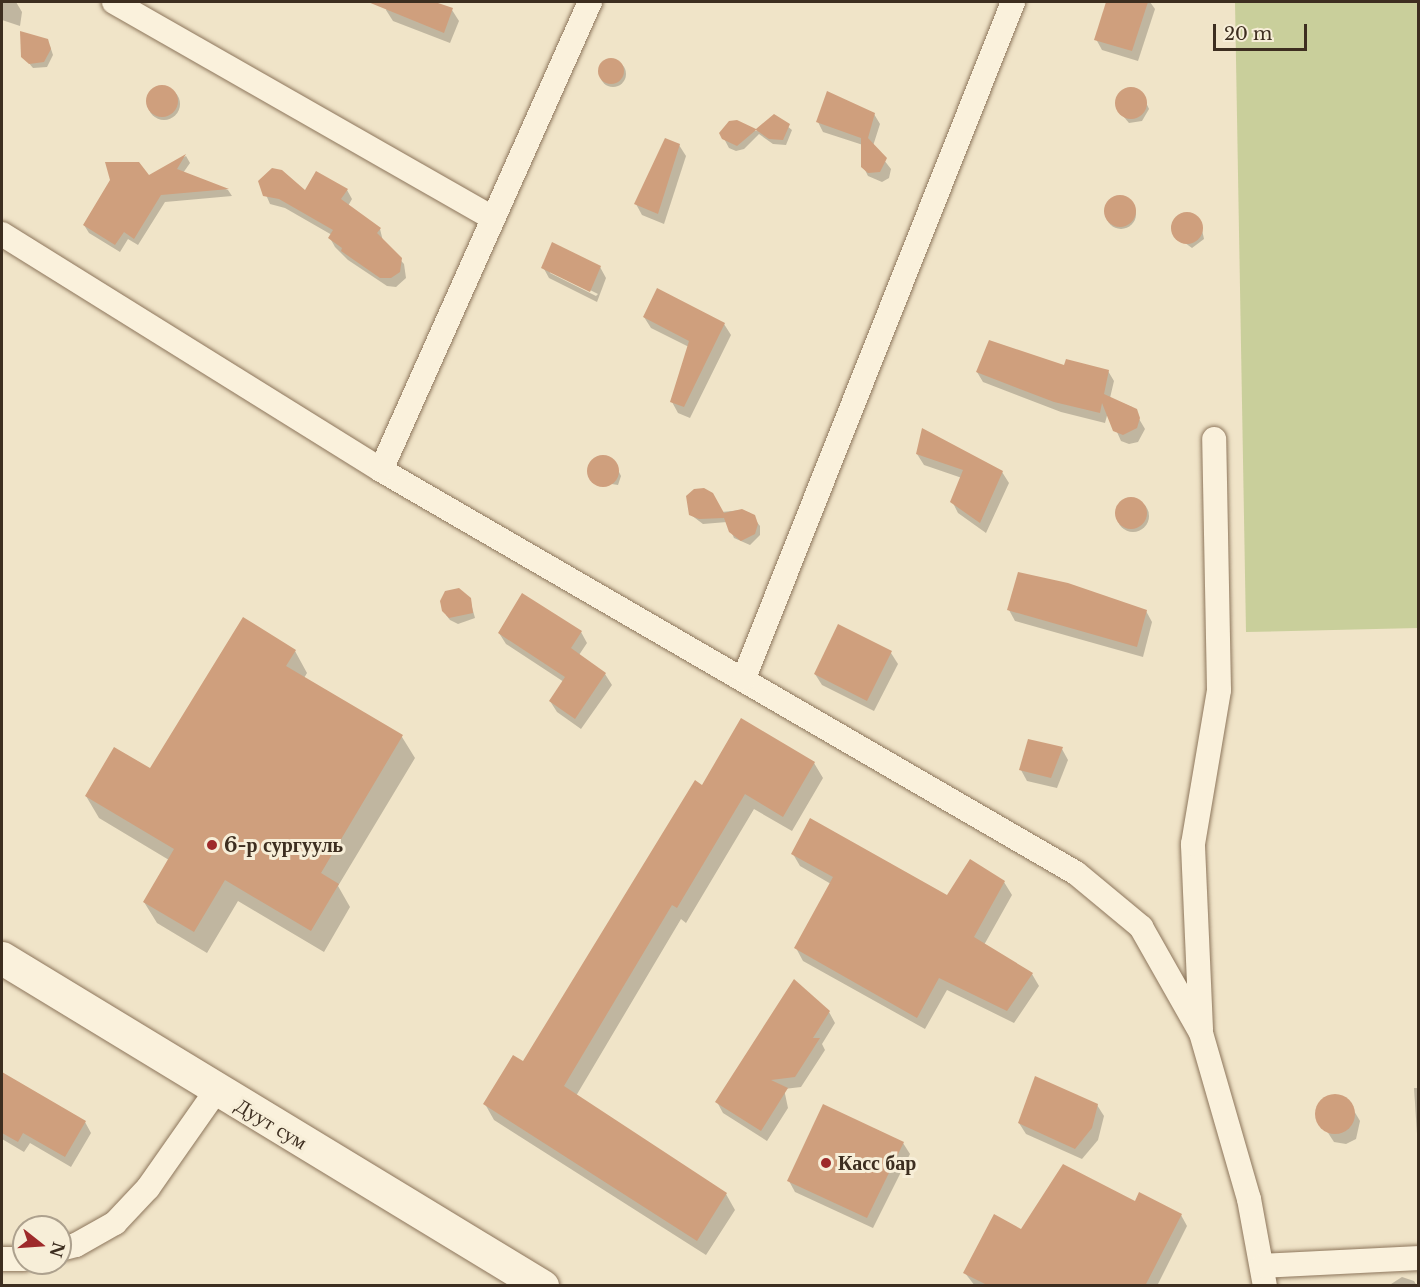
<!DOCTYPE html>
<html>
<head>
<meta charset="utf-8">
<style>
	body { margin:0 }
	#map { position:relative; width:1420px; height:1287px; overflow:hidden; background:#f0e4c8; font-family:"Libre Baskerville",serif }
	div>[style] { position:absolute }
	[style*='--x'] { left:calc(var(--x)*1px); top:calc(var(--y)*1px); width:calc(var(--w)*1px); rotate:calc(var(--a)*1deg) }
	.green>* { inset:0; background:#c9cf9b }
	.shadow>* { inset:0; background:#0003 }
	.round { border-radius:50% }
	.building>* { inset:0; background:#cf9f7d }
	.roads { filter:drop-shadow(0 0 2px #8d765c) drop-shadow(0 0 2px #8d765c) }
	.street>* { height:24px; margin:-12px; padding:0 12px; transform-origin:12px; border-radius:12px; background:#faf1dc }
	.secondary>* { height:33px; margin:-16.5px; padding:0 16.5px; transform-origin:16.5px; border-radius:16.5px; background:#faf1dc }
	.dots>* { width:16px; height:16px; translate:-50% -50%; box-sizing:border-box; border:3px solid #f7eed8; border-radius:50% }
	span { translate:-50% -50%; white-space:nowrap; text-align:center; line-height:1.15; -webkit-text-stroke:6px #f7eed8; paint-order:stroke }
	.poi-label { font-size:20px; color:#3d2e20; font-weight:700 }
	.left { translate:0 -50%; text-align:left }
	.street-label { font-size:20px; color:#3d2e20 }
	.frame { position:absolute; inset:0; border:3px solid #3d2e20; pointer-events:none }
	.north { position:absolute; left:12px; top:1215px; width:60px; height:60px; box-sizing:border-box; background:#f7eed8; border:2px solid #ada18e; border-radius:50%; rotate:107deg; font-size:16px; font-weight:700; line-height:24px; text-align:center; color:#3d2e20 }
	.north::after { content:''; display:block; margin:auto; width:21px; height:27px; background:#9e2a2b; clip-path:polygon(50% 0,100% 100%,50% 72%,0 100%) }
	.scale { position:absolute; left:1213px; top:24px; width:94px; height:27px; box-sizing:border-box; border:3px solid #3d2e20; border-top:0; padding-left:8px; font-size:18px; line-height:21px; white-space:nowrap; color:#3d2e20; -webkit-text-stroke:4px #f7eed8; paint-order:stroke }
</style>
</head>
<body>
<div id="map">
	<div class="green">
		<div style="clip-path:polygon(1235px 2px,1418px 2px,1418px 628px,1246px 632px)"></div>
	</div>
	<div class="shadow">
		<div style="clip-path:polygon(2px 2px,16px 2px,22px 12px,20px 26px,2px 20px)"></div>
		<div style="clip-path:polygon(389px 2px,431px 2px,452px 10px,459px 21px,450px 43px,393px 21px,386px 10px)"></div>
		<div style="clip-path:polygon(1108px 2px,1150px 2px,1155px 9px,1138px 61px,1102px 50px,1096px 39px)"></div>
		<div style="clip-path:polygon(50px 46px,53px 55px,47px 67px,33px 68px,23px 56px)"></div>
		<div class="round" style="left:600px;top:61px;width:26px;height:26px"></div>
		<div style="clip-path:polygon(1130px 87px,1142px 94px,1149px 109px,1142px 121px,1129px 123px,1118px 110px,1117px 101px)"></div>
		<div class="round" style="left:148px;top:88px;width:32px;height:32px"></div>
		<div style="clip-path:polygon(874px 114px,880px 124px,873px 146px,891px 169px,889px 178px,882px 182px,868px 176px,863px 166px,863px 145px,823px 132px,818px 122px)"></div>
		<div style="clip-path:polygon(774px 116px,792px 130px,786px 145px,773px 144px,759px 134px,744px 149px,736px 151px,729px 148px,721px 133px,733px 121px,756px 131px)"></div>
		<div style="clip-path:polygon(679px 145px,686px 156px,664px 224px,642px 215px,636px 204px)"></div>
		<div style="clip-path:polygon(186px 156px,190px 163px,183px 173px,228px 190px,232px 196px,165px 202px,138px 245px,128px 239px,120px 252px,89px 233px,84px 225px,148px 177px)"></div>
		<div style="clip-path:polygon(273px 170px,306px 193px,347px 190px,352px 199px,348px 206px,380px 229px,383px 241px,404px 264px,406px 278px,396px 287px,387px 286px,348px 260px,335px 247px,330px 238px,332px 235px,285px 208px,270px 204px,260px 181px)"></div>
		<div class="round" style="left:1106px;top:199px;width:30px;height:30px"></div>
		<div style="clip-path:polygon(1186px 214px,1201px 225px,1204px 239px,1192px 248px,1174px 235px,1171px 226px)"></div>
		<div style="clip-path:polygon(evenodd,543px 267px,600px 267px,606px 278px,597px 302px,549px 278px,543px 267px,550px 270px,598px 294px,596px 296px,550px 273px,550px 270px)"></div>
		<div style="clip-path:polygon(644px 317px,724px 324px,731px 335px,690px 418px,678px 413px,672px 402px,689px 347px,651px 328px)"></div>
		<div style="clip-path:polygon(1065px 367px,1108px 371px,1114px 381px,1110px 398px,1132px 407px,1145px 429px,1138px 442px,1129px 444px,1121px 441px,1108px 412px,1105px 423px,1061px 412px,983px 382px,977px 372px)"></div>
		<div style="clip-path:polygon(917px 454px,1002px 472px,1009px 483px,986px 533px,958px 513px,952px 501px,962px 478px,924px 465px)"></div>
		<div style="clip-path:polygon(612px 458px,621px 476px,618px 485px,593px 481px,589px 473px,593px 460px)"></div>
		<div class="round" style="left:1117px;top:500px;width:32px;height:32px"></div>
		<div style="clip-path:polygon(742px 510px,750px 513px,760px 526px,760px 535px,750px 545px,734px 538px,727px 522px,703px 524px,691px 515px)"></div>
		<div style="clip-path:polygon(470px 600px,475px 618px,458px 624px,450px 620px,446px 615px)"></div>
		<div style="clip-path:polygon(1009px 610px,1146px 611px,1152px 622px,1143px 657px,1015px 621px)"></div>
		<div style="clip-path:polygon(839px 626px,891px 653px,898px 664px,874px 711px,822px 685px,815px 674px)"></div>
		<div style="clip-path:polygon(581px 632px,587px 643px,579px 655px,605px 674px,612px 685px,581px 729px,557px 712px,550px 701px,564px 682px,506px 644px,499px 633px)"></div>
		<div style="clip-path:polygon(295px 651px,307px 673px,304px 678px,402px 737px,415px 758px,338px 886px,350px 907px,324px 952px,238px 901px,207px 953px,157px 923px,144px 902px,169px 860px,99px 818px,86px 796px,150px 770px)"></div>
		<div style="clip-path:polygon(1062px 749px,1068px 760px,1057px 788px,1027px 781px,1021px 770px)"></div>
		<div style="clip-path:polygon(814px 763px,823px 778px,792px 831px,754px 809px,686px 923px,681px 919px,576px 1096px,726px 1194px,735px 1210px,706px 1255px,494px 1120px,485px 1104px,523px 1063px,703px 787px)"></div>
		<div style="clip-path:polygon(793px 854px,948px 897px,971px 862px,1004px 882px,1012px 895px,984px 945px,1032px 974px,1039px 986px,1014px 1023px,947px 990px,925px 1029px,803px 961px,796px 948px,831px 884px,800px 866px)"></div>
		<div style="clip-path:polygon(829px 1012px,835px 1023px,822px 1044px,825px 1050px,801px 1087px,784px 1089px,788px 1108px,767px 1141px,723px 1113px,717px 1102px)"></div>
		<div style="clip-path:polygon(10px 1079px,85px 1122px,91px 1133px,71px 1167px,30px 1143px,24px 1152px,2px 1139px,2px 1092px)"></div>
		<div style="clip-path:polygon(1414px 1088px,1418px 1088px,1418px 1149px)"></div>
		<div style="clip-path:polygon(1335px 1095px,1347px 1099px,1360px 1121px,1356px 1139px,1346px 1144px,1334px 1142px,1317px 1116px,1319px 1105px)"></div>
		<div style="clip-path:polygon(1097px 1105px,1104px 1116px,1098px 1140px,1082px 1159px,1026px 1134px,1019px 1123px)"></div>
		<div style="clip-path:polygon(903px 1143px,910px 1154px,873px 1228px,795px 1192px,789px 1181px)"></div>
		<div style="clip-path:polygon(1136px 1203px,1181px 1215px,1187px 1226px,1157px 1286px,975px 1286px,965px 1273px,1022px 1231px)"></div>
		<div style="clip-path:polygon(1402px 1277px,1414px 1281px,1417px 1286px,1388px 1286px)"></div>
	</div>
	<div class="building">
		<div style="clip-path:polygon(368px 2px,435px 2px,453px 8px,444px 33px)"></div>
		<div style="clip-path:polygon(1106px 2px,1148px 2px,1132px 51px,1094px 40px)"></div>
		<div style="clip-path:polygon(20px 31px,48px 39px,51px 49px,44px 62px,29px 64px,21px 57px)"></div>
		<div class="round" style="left:598px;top:58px;width:26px;height:26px"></div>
		<div class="round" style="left:146px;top:85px;width:32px;height:32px"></div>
		<div class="round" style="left:1115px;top:87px;width:32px;height:32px"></div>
		<div style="clip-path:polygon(827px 91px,875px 113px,868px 138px,887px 158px,880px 172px,868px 173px,861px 167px,861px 138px,816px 122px)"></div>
		<div style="clip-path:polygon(774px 114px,790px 124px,783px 140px,769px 139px,756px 130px,737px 146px,722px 139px,719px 133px,729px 121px,737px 120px,756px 129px)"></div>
		<div style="clip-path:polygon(665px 138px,680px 144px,658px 214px,634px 204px)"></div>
		<div style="clip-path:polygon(186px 154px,177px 169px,229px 189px,161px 195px,134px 239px,124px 232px,115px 245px,83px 225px,110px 180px,105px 162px,139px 162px,149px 175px)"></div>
		<div style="clip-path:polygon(272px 168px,282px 170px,305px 190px,316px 171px,348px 189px,341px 199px,381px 228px,377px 233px,402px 258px,400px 272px,391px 278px,380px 278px,341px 251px,342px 248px,328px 238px,333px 230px,279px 199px,263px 196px,258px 181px)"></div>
		<div class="round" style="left:1104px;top:195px;width:32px;height:32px"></div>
		<div class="round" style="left:1171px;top:212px;width:32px;height:32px"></div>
		<div style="clip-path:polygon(552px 242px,601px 266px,590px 292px,541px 268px)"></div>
		<div style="clip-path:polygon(657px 288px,725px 323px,684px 407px,670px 402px,689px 341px,643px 317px)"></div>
		<div style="clip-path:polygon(989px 340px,1064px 365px,1066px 359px,1109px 370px,1104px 394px,1137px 409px,1140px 418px,1137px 428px,1123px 435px,1113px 431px,1102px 403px,1100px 413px,1054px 402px,976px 372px)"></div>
		<div style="clip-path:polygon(922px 428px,1003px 471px,980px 523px,950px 502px,963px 470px,916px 454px)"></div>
		<div class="round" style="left:587px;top:455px;width:32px;height:32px"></div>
		<div style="clip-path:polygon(704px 488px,713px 493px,724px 513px,742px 509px,755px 515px,758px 524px,755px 534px,741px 541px,729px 532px,724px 518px,699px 519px,689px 515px,686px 496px,694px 489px)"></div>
		<div class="round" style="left:1115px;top:497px;width:32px;height:32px"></div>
		<div style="clip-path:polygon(1018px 572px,1068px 583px,1147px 610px,1137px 647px,1007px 610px)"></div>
		<div style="clip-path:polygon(459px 588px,471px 598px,473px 613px,449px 618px,442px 611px,440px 601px,445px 591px)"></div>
		<div style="clip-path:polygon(522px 593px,582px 631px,571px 648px,606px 673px,575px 719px,549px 701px,565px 677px,498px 633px)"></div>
		<div style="clip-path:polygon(243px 617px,296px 650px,286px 666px,403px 735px,321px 873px,339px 884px,311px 931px,225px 880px,194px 932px,143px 902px,174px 849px,85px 796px,114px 747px,150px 768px)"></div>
		<div style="clip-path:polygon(838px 624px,892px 651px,867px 701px,814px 674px)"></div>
		<div style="clip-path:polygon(741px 718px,815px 762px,783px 817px,745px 794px,677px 908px,672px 905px,564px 1086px,727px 1193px,697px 1241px,483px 1104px,513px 1055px,523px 1061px,695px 780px,702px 785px)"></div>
		<div style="clip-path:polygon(1028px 739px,1063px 747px,1051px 778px,1019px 770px)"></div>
		<div style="clip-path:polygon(810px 818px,947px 895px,970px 859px,1005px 881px,974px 937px,1033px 973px,1007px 1011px,939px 978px,917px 1018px,794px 948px,833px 877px,791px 854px)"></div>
		<div style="clip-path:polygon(794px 979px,830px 1011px,813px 1038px,820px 1038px,795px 1077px,771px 1080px,788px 1088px,761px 1131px,715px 1102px)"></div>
		<div style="clip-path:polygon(2px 1072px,86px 1121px,65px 1157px,23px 1133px,18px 1142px,2px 1133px)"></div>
		<div style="clip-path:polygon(1035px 1076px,1098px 1104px,1092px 1128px,1075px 1149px,1018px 1123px)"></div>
		<div class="round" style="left:1315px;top:1094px;width:40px;height:40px"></div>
		<div style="clip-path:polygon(823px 1104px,904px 1142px,867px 1218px,787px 1181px)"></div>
		<div style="clip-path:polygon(1063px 1164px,1135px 1201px,1139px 1192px,1182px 1214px,1145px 1286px,989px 1286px,963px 1273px,994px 1214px,1021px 1229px)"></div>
	</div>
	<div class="roads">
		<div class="street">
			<div style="--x:114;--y:2;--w:436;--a:29.7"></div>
			<div style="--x:2;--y:234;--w:446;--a:31.9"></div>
			<div style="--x:381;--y:470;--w:803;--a:30.11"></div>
			<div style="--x:1076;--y:873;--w:85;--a:39.7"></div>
			<div style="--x:1141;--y:927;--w:122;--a:60.5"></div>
			<div style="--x:1201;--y:1033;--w:173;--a:73.9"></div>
			<div style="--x:1249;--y:1199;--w:88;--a:79.6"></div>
			<div style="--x:381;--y:470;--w:513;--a:-65.94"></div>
			<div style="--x:744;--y:678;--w:728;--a:-68.3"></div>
			<div style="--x:1201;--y:1029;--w:185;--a:-92.5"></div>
			<div style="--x:1193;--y:844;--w:156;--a:-80.4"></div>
			<div style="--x:1219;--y:690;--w:251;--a:-91.1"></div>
			<div style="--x:60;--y:1249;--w:16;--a:-14"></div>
			<div style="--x:76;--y:1245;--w:45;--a:-29.4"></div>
			<div style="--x:115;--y:1223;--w:48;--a:-46.7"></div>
			<div style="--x:148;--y:1188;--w:118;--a:-55"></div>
			<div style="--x:2;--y:1259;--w:22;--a:0"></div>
			<div style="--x:1262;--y:1266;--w:156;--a:-2.9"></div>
		</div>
		<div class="secondary">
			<div style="--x:2;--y:958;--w:632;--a:31.27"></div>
		</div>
	</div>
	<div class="dots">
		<div style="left:212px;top:845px;background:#9e2a2b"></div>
		<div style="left:826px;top:1163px;background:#9e2a2b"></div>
	</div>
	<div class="poi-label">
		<span class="left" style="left:224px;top:845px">6-р сургууль</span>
		<span class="left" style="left:838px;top:1163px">Касс бар</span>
	</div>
	<div class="street-label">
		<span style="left:271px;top:1124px;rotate:31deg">Дуут сум</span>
	</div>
	<div class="frame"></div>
	<div class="north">N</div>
	<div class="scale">20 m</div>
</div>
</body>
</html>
